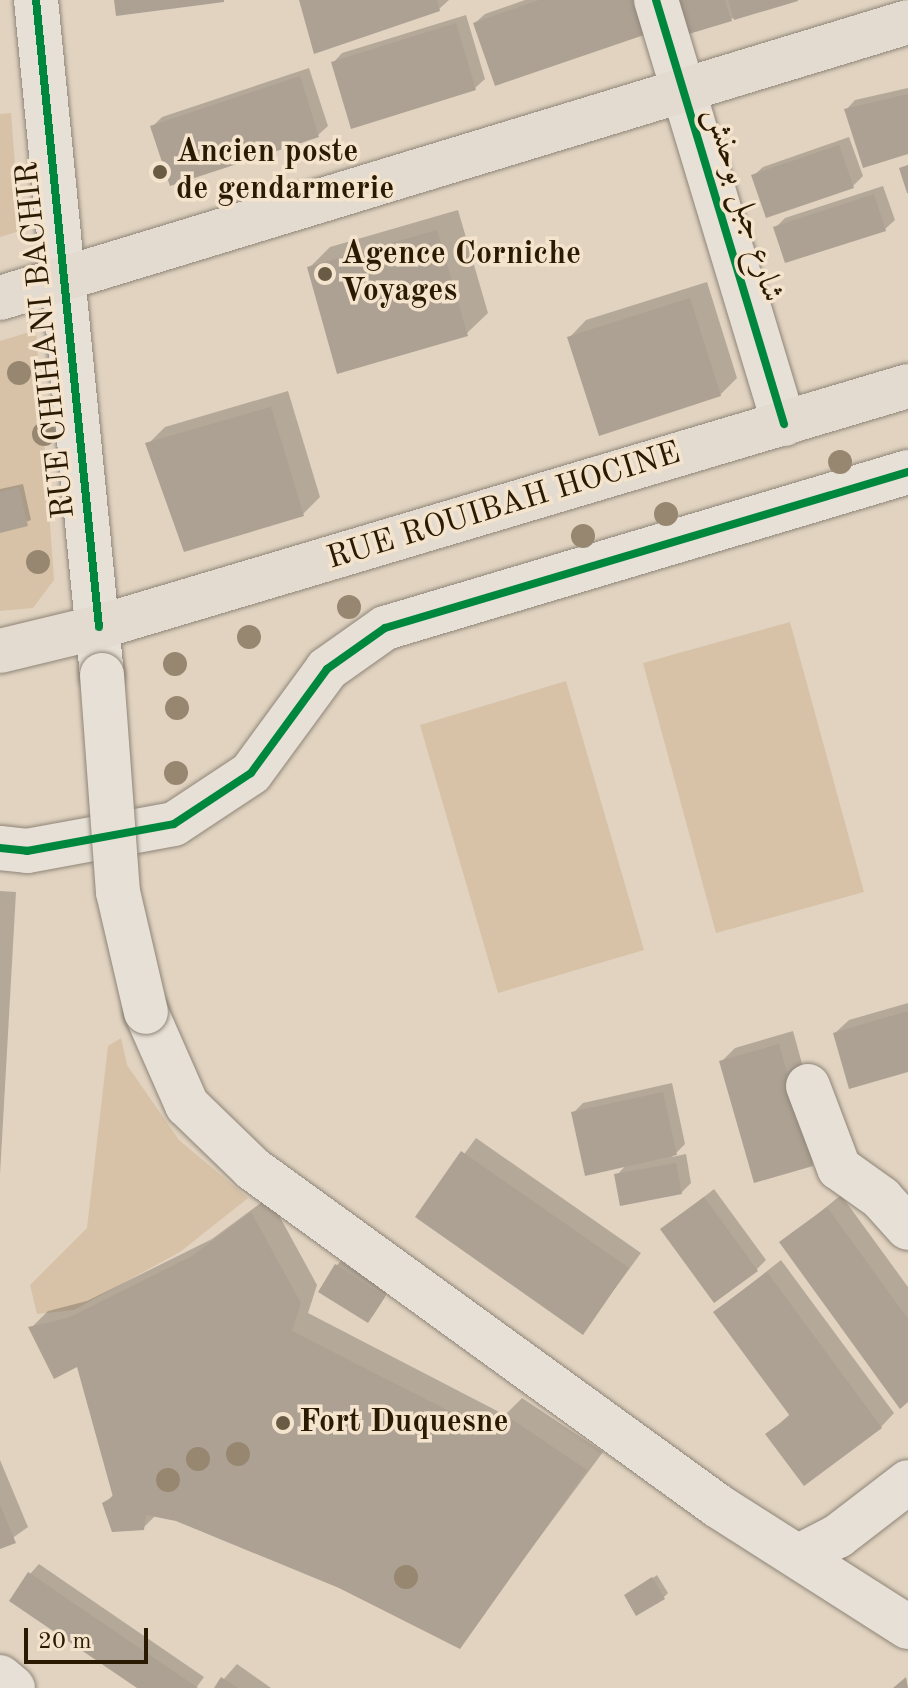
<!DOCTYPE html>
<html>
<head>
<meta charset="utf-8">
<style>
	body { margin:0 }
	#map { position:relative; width:908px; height:1688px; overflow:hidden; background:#e1d3c0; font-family:"Old Standard TT",Amiri,serif }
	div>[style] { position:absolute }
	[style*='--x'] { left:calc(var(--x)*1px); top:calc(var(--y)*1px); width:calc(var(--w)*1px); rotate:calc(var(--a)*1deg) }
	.green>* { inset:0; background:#d7c2a8 }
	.shadow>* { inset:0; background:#0003 }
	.building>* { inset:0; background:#aca193 }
	.roads { filter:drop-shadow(0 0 2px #8f8578) drop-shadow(0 0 2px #8f8578) }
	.minor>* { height:44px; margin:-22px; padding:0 22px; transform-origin:22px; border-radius:22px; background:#e7e0d6 }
	.major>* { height:44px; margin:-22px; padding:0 22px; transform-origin:22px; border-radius:22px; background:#e3dbcf }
	.bridges { filter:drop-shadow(0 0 2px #8f8578) drop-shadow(0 0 2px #8f8578) }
	.minor-bridge>* { height:44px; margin:-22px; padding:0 22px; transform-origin:22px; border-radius:22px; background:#e7e0d6 }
	.cycleway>* { height:8px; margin:-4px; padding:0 4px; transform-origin:4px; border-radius:4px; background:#00873e }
	.trees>* { width:24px; height:24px; margin:-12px; border-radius:50%; background:#978770 }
	.dots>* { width:22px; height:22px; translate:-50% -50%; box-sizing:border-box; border:4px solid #f5e4cd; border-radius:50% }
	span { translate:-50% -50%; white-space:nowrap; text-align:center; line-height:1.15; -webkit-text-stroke:7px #f5e4cd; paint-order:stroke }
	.poi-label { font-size:32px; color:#2a1a02; font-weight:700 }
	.left { translate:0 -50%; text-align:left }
	.street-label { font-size:32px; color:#2a1a02 }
	.scale { position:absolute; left:24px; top:1628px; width:124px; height:36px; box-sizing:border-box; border:4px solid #2a1a02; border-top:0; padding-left:10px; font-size:24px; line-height:28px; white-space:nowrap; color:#2a1a02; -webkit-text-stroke:6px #f5e4cd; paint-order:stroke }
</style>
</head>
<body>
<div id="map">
	<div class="green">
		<div style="clip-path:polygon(11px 113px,20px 231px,0 237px,0 114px)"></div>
		<div style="clip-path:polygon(36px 330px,54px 580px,33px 608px,0 611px,0 341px)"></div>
		<div style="clip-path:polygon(790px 622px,864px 892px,716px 933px,643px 663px)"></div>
		<div style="clip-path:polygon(566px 681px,644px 950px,498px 993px,420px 725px)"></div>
		<div style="clip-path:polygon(121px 1038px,127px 1065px,179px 1140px,248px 1198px,180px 1252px,74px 1310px,37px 1314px,30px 1285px,87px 1228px,108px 1046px)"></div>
	</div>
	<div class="shadow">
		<div style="clip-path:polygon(301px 0,449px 0,439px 9px)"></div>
		<div style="clip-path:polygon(525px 0,644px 0,643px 34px,475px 23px,485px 14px)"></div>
		<div style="clip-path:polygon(673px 0,794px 0,731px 19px)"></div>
		<div style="clip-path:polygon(466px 15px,485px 79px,475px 88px,333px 63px,342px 53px)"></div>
		<div style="clip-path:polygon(309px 68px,328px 126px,318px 135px,153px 126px,162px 117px)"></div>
		<div style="clip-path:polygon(908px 88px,908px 152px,846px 110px,855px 100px)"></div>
		<div style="clip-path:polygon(849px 137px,863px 176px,853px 186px,753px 176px,763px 167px)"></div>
		<div style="clip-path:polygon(883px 186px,895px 220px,885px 229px,775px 228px,785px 218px)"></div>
		<div style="clip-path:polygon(458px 210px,488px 313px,466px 334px,309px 268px,330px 247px)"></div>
		<div style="clip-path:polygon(707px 282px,737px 378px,720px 395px,569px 338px,586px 320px)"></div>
		<div style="clip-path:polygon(288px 391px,320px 497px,303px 514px,148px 444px,165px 427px)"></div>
		<div style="clip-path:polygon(23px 484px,31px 520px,0 531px,0 489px)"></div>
		<div style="clip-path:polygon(0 891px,16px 892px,0 1175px)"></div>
		<div style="clip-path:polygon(908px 1003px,908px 1070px,835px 1033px,849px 1020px)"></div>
		<div style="clip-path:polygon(793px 1031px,826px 1150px,812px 1164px,722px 1061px,735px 1048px)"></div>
		<div style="clip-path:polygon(672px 1083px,685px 1144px,672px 1157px,686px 1154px,691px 1183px,681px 1193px,617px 1175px,627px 1164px,573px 1113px,583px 1103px)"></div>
		<div style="clip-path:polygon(476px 1138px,641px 1253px,583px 1332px,418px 1217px)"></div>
		<div style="clip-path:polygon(714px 1189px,766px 1260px,756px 1270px,663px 1229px)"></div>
		<div style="clip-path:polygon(841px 1195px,908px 1287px,908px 1400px,782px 1243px)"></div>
		<div style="clip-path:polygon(269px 1197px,317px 1285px,308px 1313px,505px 1415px,522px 1398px,603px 1452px,459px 1646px,340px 1586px,176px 1519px,156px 1515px,143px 1528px,104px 1504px,114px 1494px,79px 1364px,31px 1328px,48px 1311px,87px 1301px,212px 1239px)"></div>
		<div style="clip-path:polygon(781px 1260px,894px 1413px,881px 1427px,768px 1434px,790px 1414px,715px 1312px)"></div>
		<div style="clip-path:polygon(341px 1261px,388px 1292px,372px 1317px,336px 1266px)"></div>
		<div style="clip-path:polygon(0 1460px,28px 1527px,0 1547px)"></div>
		<div style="clip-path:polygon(39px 1564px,204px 1677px,196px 1688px,141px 1688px,30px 1574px)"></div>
		<div style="clip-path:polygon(657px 1575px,668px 1593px,664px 1597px,627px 1595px)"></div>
		<div style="clip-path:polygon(237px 1664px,271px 1688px,216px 1688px)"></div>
	</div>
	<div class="building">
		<div style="clip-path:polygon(114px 0,224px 0,224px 2px,116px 16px)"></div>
		<div style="clip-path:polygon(299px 0,437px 0,440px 11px,314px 54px)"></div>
		<div style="clip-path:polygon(539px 0,632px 0,644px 35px,495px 86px,473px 23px)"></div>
		<div style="clip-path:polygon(671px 0,725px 0,732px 21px,682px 36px)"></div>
		<div style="clip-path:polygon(728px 0,798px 0,798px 1px,734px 20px)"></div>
		<div style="clip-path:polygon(456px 23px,476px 90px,351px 129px,331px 62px)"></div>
		<div style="clip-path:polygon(300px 76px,319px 137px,170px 186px,150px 126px)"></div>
		<div style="clip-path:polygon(908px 94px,908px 154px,863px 168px,844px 109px)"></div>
		<div style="clip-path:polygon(839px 145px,854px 188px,766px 218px,751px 175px)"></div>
		<div style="clip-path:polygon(908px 165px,908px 193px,907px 193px,899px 168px)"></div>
		<div style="clip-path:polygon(874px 194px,886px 231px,785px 263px,773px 227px)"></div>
		<div style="clip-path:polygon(437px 230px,468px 336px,337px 374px,307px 267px)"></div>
		<div style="clip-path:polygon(690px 298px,721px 396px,599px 436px,567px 337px)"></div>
		<div style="clip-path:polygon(271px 407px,304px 516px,184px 552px,145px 443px)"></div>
		<div style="clip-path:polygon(19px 487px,28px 526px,0 533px,0 492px)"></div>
		<div style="clip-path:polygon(908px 1011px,908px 1072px,849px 1089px,833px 1033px)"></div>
		<div style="clip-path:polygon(779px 1044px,813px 1166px,754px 1183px,719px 1061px)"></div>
		<div style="clip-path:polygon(663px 1092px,677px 1155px,585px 1176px,571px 1112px)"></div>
		<div style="clip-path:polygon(461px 1151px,629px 1268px,583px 1335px,415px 1217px)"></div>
		<div style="clip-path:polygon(676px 1163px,682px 1194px,620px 1206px,614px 1174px)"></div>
		<div style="clip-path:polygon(704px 1197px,758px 1271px,714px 1303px,660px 1229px)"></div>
		<div style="clip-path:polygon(827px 1207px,908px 1319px,908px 1402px,900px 1409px,779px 1242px)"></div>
		<div style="clip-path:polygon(251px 1212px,301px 1303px,292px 1331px,490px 1432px,504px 1414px,587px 1470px,460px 1649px,339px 1588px,176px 1521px,146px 1515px,144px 1530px,112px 1532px,102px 1503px,113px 1497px,77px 1367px,54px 1379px,28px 1327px,68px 1318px,192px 1256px)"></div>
		<div style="clip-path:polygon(335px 1264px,385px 1297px,368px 1323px,318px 1292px)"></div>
		<div style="clip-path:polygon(767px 1272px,882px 1428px,804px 1486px,765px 1434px,790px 1416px,713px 1312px)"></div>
		<div style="clip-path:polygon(0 1505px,16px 1543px,0 1549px)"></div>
		<div style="clip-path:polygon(28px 1572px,198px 1688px,137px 1688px,9px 1601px)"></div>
		<div style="clip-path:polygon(652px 1577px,665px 1599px,636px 1616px,624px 1595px)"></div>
		<div style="clip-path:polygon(221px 1677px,238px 1688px,214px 1688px)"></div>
		<div style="clip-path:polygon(906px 1677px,908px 1688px,893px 1688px)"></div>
	</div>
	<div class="roads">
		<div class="minor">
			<div style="--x:36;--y:0;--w:678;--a:84.42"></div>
			<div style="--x:656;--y:0;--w:443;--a:73.2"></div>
			<div style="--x:0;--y:848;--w:27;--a:6"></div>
			<div style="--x:27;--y:851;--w:149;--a:-10.4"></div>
			<div style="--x:174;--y:824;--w:92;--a:-33.5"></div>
			<div style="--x:251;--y:773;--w:129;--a:-53.8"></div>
			<div style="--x:327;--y:669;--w:71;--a:-35.3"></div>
			<div style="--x:385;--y:628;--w:546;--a:-16.61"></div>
			<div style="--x:146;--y:1012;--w:102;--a:66.2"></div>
			<div style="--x:187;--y:1105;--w:92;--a:44.1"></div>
			<div style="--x:253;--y:1169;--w:574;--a:35.93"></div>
			<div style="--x:718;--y:1506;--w:225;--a:32.5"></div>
			<div style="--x:808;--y:1086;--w:88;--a:69.3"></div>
			<div style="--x:839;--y:1168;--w:52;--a:35.5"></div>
			<div style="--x:881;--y:1198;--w:40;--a:48"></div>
			<div style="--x:801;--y:1555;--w:42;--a:-27.2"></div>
			<div style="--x:838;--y:1536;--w:88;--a:-37.6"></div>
			<div style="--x:0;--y:1677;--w:17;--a:40"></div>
		</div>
		<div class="major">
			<div style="--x:0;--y:298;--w:949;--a:-16.91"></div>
			<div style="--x:0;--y:651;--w:102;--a:-13.6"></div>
			<div style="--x:99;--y:627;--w:844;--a:-16.59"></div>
		</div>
	</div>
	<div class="bridges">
		<div class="minor-bridge">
			<div style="--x:102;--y:675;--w:218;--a:85.8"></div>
			<div style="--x:118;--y:892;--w:123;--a:76.9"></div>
		</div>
	</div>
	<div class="cycleway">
		<div style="--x:36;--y:0;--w:630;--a:84.26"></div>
		<div style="--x:656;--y:0;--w:443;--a:73.2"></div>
		<div style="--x:0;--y:848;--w:27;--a:6"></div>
		<div style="--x:27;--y:851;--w:149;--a:-10.4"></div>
		<div style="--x:174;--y:824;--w:92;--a:-33.5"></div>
		<div style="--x:251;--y:773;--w:129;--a:-53.8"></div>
		<div style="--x:327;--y:669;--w:71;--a:-35.3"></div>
		<div style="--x:385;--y:628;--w:546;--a:-16.61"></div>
	</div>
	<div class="trees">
		<div style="left:19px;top:373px"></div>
		<div style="left:44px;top:434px"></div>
		<div style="left:840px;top:462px"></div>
		<div style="left:666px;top:514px"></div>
		<div style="left:583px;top:536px"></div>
		<div style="left:38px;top:562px"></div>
		<div style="left:349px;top:607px"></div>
		<div style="left:249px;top:637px"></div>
		<div style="left:175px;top:664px"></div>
		<div style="left:177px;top:708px"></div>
		<div style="left:176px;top:773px"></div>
		<div style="left:238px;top:1454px"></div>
		<div style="left:198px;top:1459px"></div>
		<div style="left:168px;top:1480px"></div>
		<div style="left:406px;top:1577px"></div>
	</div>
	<div class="dots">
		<div style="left:160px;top:172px;background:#6a5b44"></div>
		<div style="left:325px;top:274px;background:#6a5b44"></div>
		<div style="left:283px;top:1423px;background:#6a5b44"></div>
	</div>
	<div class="poi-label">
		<span class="left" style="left:176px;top:172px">Ancien poste<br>de gendarmerie</span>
		<span class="left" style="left:341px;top:274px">Agence Corniche<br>Voyages</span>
		<span class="left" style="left:299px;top:1423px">Fort Duquesne</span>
	</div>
	<div class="street-label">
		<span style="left:743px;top:205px;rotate:73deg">شارع جبل بوحنش</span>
		<span style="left:47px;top:340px;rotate:-96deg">RUE CHIHANI BACHIR</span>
		<span style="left:504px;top:507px;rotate:-17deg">RUE ROUIBAH HOCINE</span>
	</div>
	<div class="scale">20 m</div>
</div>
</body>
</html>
